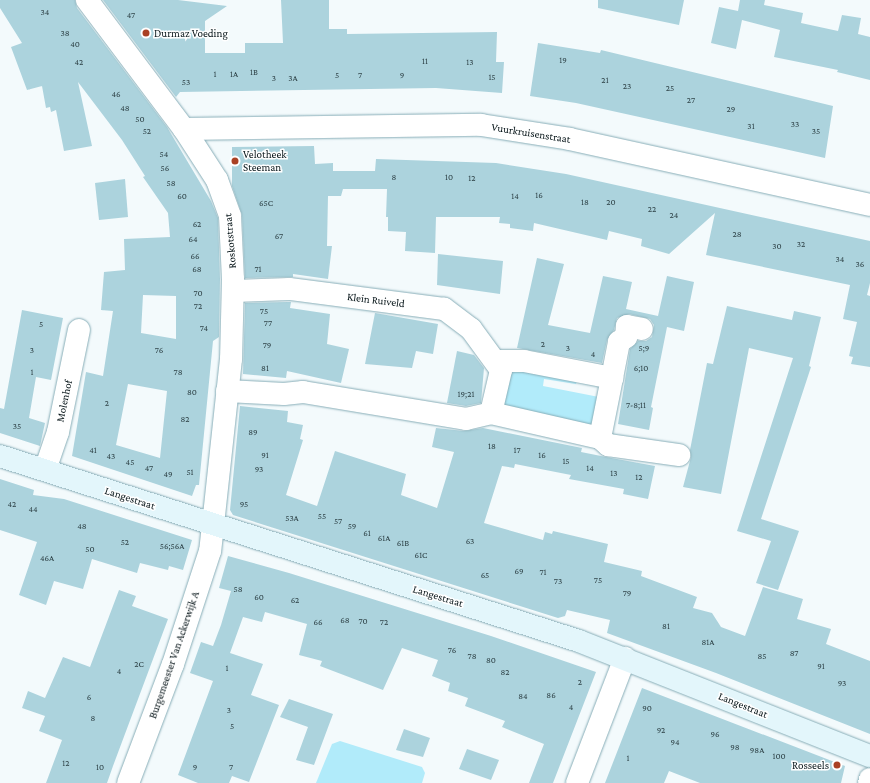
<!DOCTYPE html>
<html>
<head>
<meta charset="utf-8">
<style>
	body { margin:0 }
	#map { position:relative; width:870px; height:783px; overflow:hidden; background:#f3fafc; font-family:"Crimson Pro",serif }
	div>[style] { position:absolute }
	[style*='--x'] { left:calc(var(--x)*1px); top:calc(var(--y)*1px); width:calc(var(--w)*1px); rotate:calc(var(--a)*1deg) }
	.green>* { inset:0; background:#b1ebfa }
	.building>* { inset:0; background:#acd3dd }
	.roads { filter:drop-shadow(0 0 1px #87adb7) drop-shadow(0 0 1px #87adb7) }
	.street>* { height:22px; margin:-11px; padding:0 11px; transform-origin:11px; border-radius:11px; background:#fff }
	.secondary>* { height:22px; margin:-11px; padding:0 11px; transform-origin:11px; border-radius:11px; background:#e3f6fb }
	.dots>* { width:11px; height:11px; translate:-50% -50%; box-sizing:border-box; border:2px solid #fff; border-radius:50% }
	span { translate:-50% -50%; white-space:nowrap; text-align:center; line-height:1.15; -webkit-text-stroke:3px #fff; paint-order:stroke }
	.number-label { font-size:9px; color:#304449 }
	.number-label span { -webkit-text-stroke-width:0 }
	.poi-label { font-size:11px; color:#061418 }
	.left { translate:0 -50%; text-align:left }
	.right { translate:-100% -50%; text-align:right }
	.street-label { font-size:11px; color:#061418 }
</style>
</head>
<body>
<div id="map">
	<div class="green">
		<div style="clip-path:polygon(510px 366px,578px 378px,576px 384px,544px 379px,543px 386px,599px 397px,593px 427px,503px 406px)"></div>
		<div style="clip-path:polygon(340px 741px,422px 767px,425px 773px,422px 783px,316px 783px,332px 744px)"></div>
	</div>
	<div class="building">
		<div style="clip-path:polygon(evenodd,0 0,75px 0,77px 8px,167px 127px,211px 201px,218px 218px,220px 279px,219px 337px,213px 341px,199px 485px,196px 485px,192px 496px,72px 456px,86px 372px,103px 376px,113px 311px,101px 310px,104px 272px,125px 270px,124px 239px,170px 237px,168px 213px,143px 177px,145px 176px,122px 140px,78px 82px,92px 146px,64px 151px,56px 110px,51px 112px,50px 107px,46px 108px,42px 86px,27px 90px,11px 47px,22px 43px,0 8px,0 0,143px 295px,176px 296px,176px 339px,141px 333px,143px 295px,0 0,128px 384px,167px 391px,160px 458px,116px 445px,128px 384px)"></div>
		<div style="clip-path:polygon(103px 0,178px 0,227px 6px,205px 21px,205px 53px,245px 53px,245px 43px,283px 43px,281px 0,329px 0,329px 29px,347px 29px,347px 34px,497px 32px,496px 62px,504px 62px,502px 93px,436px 88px,180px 92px,176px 97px)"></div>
		<div style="clip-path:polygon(598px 0,684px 0,679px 25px,598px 8px)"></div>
		<div style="clip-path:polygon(740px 0,765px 0,764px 5px,803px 13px,801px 23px,838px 31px,842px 15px,861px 18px,858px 34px,870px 37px,870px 80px,837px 72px,838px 70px,774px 57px,780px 30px,742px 20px,736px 49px,711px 43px,719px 7px,738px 11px)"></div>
		<div style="clip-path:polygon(538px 43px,600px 53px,601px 50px,833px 106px,825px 158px,576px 103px,530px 96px)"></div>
		<div style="clip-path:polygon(314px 146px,315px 164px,333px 163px,333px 171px,375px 171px,376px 159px,496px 163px,566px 174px,870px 241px,870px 283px,867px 295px,870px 296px,870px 367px,851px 364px,853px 357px,849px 356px,857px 322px,843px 319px,850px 285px,706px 255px,715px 213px,669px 254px,641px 246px,642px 239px,609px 231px,607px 240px,534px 223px,533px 231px,510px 228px,510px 224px,499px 223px,500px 217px,436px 217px,435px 253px,405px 251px,406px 232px,388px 231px,388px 217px,386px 217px,387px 189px,343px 189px,341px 196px,328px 196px,327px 246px,332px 246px,328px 279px,293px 274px,293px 277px,245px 278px,242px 215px,232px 186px,232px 147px)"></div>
		<div style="clip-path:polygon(125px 179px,128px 217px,99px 220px,95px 183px)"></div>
		<div style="clip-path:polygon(438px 254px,503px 261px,500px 294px,437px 285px)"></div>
		<div style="clip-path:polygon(537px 258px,564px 264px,548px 325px,590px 333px,603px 276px,632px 282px,626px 309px,658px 316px,667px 276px,694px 282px,684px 331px,667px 327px,651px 407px,653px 408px,649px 430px,618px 424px,630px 349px,638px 341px,646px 341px,652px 337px,654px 325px,650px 319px,629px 314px,617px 318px,614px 330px,607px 340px,602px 363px,517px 348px)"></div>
		<div style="clip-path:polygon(288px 302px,291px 302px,290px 308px,330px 314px,327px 344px,349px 349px,341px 383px,287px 371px,286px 378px,243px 374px,245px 303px)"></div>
		<div style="clip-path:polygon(727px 306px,792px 320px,794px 311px,821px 317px,809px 366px,811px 367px,761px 519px,799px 531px,778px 590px,756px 583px,771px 541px,737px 531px,793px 358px,749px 348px,721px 494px,683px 487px,691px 457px,690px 450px,707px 363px,713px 364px)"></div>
		<div style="clip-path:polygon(22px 310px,63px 318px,51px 380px,36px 377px,29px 418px,45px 423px,40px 446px,0 433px,0 408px,4px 409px)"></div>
		<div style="clip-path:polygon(375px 313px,438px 324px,433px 354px,416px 351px,412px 368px,365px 364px)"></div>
		<div style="clip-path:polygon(457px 351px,474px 355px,484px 368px,481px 403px,466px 406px,447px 403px)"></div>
		<div style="clip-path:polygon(240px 406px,288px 411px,287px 422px,303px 425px,300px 439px,303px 440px,286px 495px,317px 506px,335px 451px,406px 474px,401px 495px,437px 508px,454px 452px,432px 447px,436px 428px,464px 431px,483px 428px,582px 448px,581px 452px,606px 457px,655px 466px,648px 499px,623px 494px,624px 489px,569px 479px,571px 475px,515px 464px,514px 468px,502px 466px,484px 523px,543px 540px,545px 532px,552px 534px,553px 531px,608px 544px,604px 562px,642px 571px,641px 576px,697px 597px,693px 608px,712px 613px,721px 627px,745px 636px,763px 587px,803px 599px,797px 619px,831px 629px,826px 644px,870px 661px,870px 734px,716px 673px,607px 633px,610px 620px,567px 610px,565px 616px,558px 618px,233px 515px,230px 510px)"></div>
		<div style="clip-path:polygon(0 479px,34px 490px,33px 495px,64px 499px,192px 540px,183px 570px,169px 566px,168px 570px,140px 563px,137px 573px,92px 559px,83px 589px,54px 581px,46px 605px,19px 595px,37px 542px,0 530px)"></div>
		<div style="clip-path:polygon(228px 556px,289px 573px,491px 636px,596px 672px,553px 783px,529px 783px,544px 744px,502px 727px,505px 721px,465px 706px,468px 698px,448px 691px,450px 683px,432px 676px,438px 660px,402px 648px,383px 690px,320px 666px,322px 661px,299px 655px,307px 624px,265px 612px,262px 622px,243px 617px,230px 653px,263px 664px,251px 695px,279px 705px,249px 782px,232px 776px,229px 783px,198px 783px,178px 775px,213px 681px,190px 673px,201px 642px,213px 646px,221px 625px,231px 591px,219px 588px)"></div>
		<div style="clip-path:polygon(119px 590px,136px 596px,132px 606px,168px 619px,113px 766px,107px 783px,46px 783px,62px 740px,39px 731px,45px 716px,22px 708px,28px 691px,45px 698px,63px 657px,90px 667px)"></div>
		<div style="clip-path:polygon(642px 688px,845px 766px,841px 783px,700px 783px,669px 771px,664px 783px,605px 783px)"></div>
		<div style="clip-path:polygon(289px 699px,333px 714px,314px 765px,296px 760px,308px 727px,280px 717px)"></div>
		<div style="clip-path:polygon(404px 729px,430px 738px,423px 757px,396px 750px)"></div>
		<div style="clip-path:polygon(467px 749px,499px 760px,491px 780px,459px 769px)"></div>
	</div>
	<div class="roads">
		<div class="street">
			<div style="--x:87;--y:0;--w:161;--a:53.1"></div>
			<div style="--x:184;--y:129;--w:61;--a:57.1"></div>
			<div style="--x:217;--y:180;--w:38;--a:70"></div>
			<div style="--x:230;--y:216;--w:63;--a:87.3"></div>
			<div style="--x:233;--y:279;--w:80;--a:91.4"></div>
			<div style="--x:231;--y:359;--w:193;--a:96.2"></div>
			<div style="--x:210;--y:551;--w:119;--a:108.1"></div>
			<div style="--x:173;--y:664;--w:127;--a:110.7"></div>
			<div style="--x:184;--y:129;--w:297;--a:-0.8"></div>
			<div style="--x:481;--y:125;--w:90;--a:8.9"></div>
			<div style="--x:570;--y:139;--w:307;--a:12.4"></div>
			<div style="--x:495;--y:361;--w:29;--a:0"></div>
			<div style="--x:524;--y:361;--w:90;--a:10.9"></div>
			<div style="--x:612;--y:378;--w:61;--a:101.3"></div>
			<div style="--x:612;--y:378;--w:37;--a:-79"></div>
			<div style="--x:619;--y:342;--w:9;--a:-36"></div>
			<div style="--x:626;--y:337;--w:11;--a:-85"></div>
			<div style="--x:627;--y:326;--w:15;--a:11"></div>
			<div style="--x:227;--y:391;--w:57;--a:3"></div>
			<div style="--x:284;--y:394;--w:19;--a:-6"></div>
			<div style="--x:303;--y:392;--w:165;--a:9.4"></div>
			<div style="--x:466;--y:419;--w:26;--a:-13"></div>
			<div style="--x:491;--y:413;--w:44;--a:-76.9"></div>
			<div style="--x:501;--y:370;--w:51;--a:-126.2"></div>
			<div style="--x:471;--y:329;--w:34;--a:-143"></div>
			<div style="--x:444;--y:309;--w:156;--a:-172.6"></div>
			<div style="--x:289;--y:289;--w:55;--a:177.9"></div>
			<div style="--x:491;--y:413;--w:112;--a:12.9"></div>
			<div style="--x:600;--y:438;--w:11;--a:41"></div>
			<div style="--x:608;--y:445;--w:72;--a:8"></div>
			<div style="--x:45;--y:470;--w:40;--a:-71.1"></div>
			<div style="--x:58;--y:432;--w:104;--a:-78.4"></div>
			<div style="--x:577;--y:783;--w:134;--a:-69"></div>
			<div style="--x:869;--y:783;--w:4;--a:-76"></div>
		</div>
		<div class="secondary">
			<div style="--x:0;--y:456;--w:608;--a:17.72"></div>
			<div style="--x:579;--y:641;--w:313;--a:21.6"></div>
		</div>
	</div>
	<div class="dots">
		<div style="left:146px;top:33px;background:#aa4124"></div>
		<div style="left:235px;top:161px;background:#aa4124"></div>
		<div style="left:837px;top:765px;background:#aa4124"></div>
	</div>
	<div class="number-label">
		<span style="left:45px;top:12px">34</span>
		<span style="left:131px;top:15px">47</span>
		<span style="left:65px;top:33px">38</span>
		<span style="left:75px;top:44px">40</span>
		<span style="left:563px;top:60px">19</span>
		<span style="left:425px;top:61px">11</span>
		<span style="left:79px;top:62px">42</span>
		<span style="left:470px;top:62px">13</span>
		<span style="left:254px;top:72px">1B</span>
		<span style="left:215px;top:74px">1</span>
		<span style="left:234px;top:74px">1A</span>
		<span style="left:337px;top:75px">5</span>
		<span style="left:360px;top:75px">7</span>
		<span style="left:402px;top:75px">9</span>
		<span style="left:492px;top:77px">15</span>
		<span style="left:274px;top:78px">3</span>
		<span style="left:293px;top:78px">3A</span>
		<span style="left:605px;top:80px">21</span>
		<span style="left:186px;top:82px">53</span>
		<span style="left:627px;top:86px">23</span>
		<span style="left:670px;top:88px">25</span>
		<span style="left:116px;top:94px">46</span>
		<span style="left:691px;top:100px">27</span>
		<span style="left:125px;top:108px">48</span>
		<span style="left:731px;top:109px">29</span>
		<span style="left:140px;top:119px">50</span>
		<span style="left:795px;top:124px">33</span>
		<span style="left:751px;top:126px">31</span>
		<span style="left:147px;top:131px">52</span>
		<span style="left:816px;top:131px">35</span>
		<span style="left:164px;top:154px">54</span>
		<span style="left:165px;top:168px">56</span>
		<span style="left:394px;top:177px">8</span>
		<span style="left:449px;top:177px">10</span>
		<span style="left:472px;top:178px">12</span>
		<span style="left:171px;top:183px">58</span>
		<span style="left:539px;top:195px">16</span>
		<span style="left:182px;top:196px">60</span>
		<span style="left:515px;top:196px">14</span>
		<span style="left:585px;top:202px">18</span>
		<span style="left:611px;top:202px">20</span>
		<span style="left:266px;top:203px">65C</span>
		<span style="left:652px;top:209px">22</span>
		<span style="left:674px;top:215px">24</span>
		<span style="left:197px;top:224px">62</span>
		<span style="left:737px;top:234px">28</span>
		<span style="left:279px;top:236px">67</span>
		<span style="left:193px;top:239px">64</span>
		<span style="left:801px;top:244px">32</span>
		<span style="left:777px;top:246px">30</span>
		<span style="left:195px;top:256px">66</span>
		<span style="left:840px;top:259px">34</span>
		<span style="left:860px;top:264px">36</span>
		<span style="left:197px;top:269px">68</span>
		<span style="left:258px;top:269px">71</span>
		<span style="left:198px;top:293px">70</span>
		<span style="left:198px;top:306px">72</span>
		<span style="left:264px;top:311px">75</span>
		<span style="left:268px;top:323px">77</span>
		<span style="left:41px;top:324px">5</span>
		<span style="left:204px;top:328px">74</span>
		<span style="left:543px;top:344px">2</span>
		<span style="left:267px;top:345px">79</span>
		<span style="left:568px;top:348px">3</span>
		<span style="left:644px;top:348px">5;9</span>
		<span style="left:32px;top:350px">3</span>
		<span style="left:159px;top:350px">76</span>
		<span style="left:593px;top:354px">4</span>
		<span style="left:265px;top:368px">81</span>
		<span style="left:641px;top:368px">6;10</span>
		<span style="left:32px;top:372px">1</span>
		<span style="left:178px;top:372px">78</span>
		<span style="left:192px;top:392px">80</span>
		<span style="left:466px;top:394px">19;21</span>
		<span style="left:107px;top:403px">2</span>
		<span style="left:636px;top:405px">7-8;11</span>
		<span style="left:185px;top:419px">82</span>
		<span style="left:17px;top:426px">35</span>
		<span style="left:253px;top:432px">89</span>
		<span style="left:492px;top:446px">18</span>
		<span style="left:93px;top:450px">41</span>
		<span style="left:517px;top:450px">17</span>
		<span style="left:265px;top:455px">91</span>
		<span style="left:542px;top:455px">16</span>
		<span style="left:111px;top:456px">43</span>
		<span style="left:566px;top:461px">15</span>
		<span style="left:130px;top:462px">45</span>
		<span style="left:149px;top:468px">47</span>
		<span style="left:590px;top:468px">14</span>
		<span style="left:259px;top:469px">93</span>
		<span style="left:190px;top:472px">51</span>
		<span style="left:614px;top:473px">13</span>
		<span style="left:168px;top:474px">49</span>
		<span style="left:639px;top:477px">12</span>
		<span style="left:12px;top:504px">42</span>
		<span style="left:244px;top:504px">95</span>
		<span style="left:33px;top:509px">44</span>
		<span style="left:322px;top:516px">55</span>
		<span style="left:292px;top:518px">53A</span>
		<span style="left:338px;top:521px">57</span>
		<span style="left:82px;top:526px">48</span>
		<span style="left:352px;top:526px">59</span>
		<span style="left:367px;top:533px">61</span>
		<span style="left:384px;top:538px">61A</span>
		<span style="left:470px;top:541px">63</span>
		<span style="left:125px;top:542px">52</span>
		<span style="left:403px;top:543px">61B</span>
		<span style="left:172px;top:546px">56;56A</span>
		<span style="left:90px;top:549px">50</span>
		<span style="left:421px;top:555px">61C</span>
		<span style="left:47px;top:558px">46A</span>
		<span style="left:519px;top:571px">69</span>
		<span style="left:543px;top:572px">71</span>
		<span style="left:485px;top:575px">65</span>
		<span style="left:598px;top:580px">75</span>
		<span style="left:558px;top:581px">73</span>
		<span style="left:238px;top:589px">58</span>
		<span style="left:627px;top:593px">79</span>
		<span style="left:259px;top:597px">60</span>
		<span style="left:295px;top:600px">62</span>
		<span style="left:345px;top:620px">68</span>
		<span style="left:363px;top:621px">70</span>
		<span style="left:318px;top:622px">66</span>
		<span style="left:384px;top:622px">72</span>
		<span style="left:666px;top:626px">81</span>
		<span style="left:708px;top:642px">81A</span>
		<span style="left:452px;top:650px">76</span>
		<span style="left:794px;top:653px">87</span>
		<span style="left:472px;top:656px">78</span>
		<span style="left:762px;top:656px">85</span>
		<span style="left:491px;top:660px">80</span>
		<span style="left:139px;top:664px">2C</span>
		<span style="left:821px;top:666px">91</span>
		<span style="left:227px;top:668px">1</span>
		<span style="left:119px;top:671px">4</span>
		<span style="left:505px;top:672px">82</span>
		<span style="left:580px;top:682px">2</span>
		<span style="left:842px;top:683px">93</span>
		<span style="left:551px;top:695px">86</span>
		<span style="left:523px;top:696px">84</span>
		<span style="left:89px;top:697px">6</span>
		<span style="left:571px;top:707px">4</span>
		<span style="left:647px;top:708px">90</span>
		<span style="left:229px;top:710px">3</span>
		<span style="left:93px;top:718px">8</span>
		<span style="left:232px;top:726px">5</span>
		<span style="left:661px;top:730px">92</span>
		<span style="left:715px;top:734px">96</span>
		<span style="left:675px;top:742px">94</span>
		<span style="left:735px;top:747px">98</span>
		<span style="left:757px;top:750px">98A</span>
		<span style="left:779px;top:756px">100</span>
		<span style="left:628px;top:758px">1</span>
		<span style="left:66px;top:763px">12</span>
		<span style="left:100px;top:767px">10</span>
		<span style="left:195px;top:767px">9</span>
		<span style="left:231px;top:767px">7</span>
	</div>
	<div class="poi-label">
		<span class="left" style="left:154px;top:33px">Durmaz Voeding</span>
		<span class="left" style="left:243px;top:161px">Velotheek<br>Steeman</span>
		<span class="right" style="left:829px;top:765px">Rosseels</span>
	</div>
	<div class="street-label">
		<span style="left:531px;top:133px;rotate:9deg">Vuurkruisenstraat</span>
		<span style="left:230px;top:241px;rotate:-95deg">Roskotstraat</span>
		<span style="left:376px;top:300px;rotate:7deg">Klein Ruiveld</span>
		<span style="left:64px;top:401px;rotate:-78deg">Molenhof</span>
		<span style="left:130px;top:498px;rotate:18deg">Langestraat</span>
		<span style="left:438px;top:596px;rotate:17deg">Langestraat</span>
		<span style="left:174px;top:655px;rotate:-71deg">Burgemeester Van Ackerwijk A</span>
		<span style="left:743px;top:705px;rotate:22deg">Langestraat</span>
	</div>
</div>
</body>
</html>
